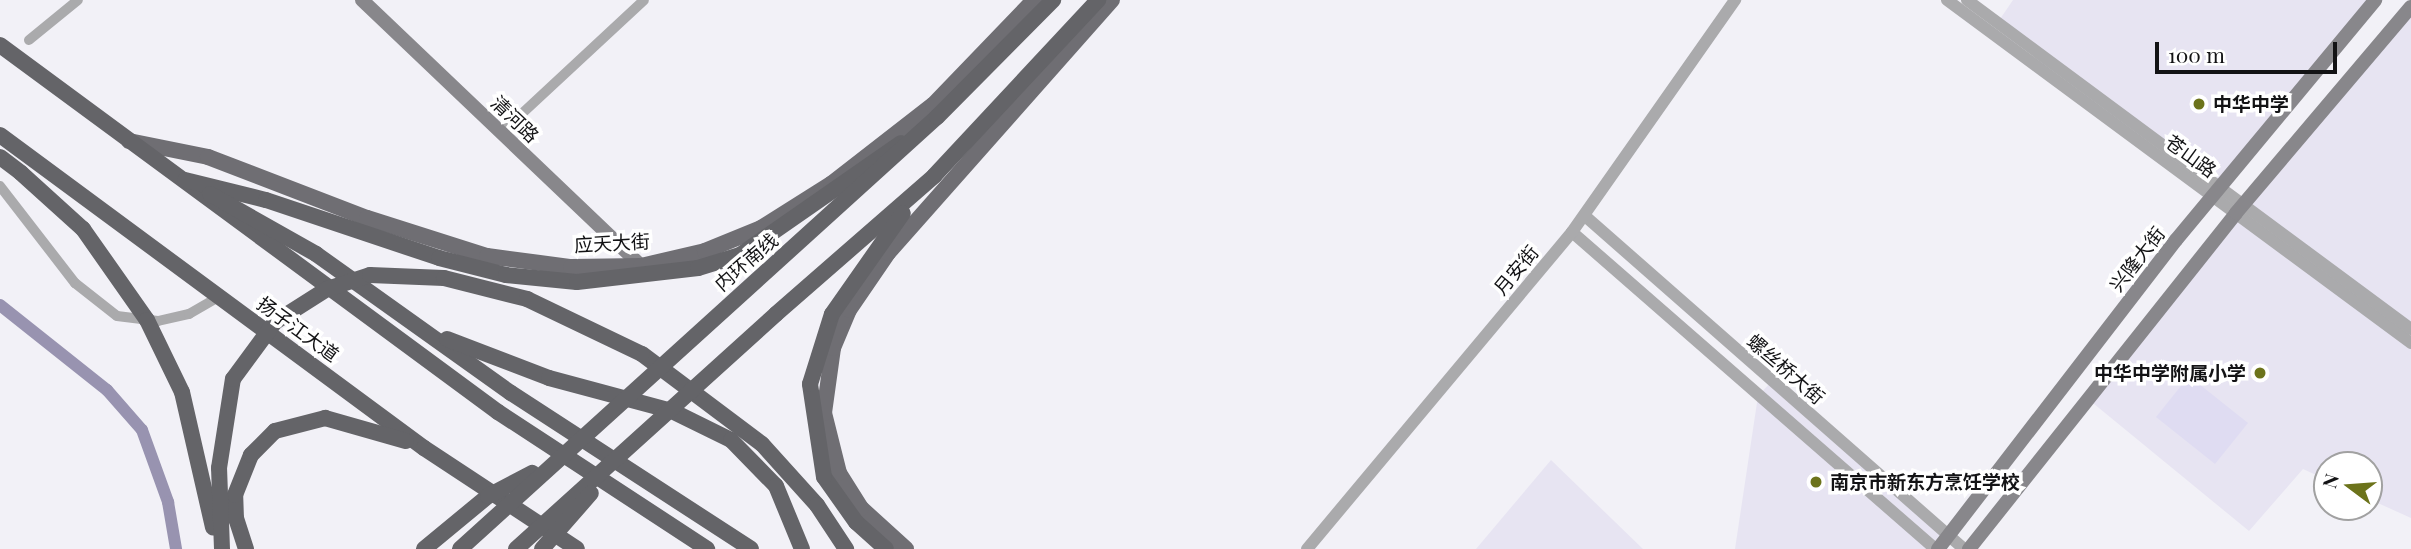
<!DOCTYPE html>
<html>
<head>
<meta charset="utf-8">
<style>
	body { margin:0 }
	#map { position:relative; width:2411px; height:549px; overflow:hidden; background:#f2f1f7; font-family:"Playfair Display","Noto Sans SC",serif }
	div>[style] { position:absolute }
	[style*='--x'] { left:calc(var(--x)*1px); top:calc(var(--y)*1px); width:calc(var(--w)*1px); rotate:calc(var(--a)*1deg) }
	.built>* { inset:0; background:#e7e4f2 }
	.green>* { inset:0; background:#dfdcf2 }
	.canal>* { height:12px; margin:-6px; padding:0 6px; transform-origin:6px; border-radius:6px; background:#9893b0 }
	.minor>* { height:10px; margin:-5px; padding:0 5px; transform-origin:5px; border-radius:5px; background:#aaaaac }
	.tertiary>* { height:12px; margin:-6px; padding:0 6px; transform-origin:6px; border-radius:6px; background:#aaaaac }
	.secondary>* { height:14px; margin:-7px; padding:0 7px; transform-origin:7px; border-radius:7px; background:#88878b }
	.primary>* { height:16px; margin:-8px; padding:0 8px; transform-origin:8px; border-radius:8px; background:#6f6e73 }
	.trunk>* { height:16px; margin:-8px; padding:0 8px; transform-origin:8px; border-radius:8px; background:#646468 }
	.trunk-bridge>* { height:16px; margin:-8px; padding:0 8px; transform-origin:8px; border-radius:8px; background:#646468 }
	.dots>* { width:19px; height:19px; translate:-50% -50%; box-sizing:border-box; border:4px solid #fff; border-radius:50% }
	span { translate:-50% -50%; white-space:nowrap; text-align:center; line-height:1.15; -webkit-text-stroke:7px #fff; paint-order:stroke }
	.poi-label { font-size:19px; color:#131315; font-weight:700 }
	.left { translate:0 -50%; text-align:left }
	.right { translate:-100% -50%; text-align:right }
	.street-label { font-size:19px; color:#131315 }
	.north { position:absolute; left:2313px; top:451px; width:70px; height:70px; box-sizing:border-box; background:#fff; border:2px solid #a1a1a1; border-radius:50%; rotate:286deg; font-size:19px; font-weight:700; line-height:28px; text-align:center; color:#131315 }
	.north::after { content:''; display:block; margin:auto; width:24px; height:32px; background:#6c731b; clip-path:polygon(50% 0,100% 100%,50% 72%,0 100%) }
	.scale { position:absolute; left:2155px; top:42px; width:182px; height:32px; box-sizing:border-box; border:4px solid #131315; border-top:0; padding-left:9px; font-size:21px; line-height:24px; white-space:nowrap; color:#131315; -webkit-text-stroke:5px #fff; paint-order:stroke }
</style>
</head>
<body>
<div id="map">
	<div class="built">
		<div style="clip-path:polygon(2013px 0,2377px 0,2219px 186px,1998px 22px)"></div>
		<div style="clip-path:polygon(2411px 7px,2411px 329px,2243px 205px)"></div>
		<div style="clip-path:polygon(2236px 214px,2411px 347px,2411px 518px,2369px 499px,2369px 465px,2327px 465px,2327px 480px,2303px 469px,2249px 531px,2088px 399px)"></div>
		<div style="clip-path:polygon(1771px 382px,1949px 536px,1938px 549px,1735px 549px,1758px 396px)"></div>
		<div style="clip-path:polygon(1551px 460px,1643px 549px,1476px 549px)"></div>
	</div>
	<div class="green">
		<div style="clip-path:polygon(2189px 376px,2248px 423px,2215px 464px,2156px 417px)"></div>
	</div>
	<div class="canal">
		<div style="--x:0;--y:305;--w:137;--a:38.5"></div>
		<div style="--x:107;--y:390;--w:53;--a:48.8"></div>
		<div style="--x:142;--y:430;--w:77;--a:70.1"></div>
		<div style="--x:168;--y:502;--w:48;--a:80.3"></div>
	</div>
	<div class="minor">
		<div style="--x:29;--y:40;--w:63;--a:-39.2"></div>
		<div style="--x:501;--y:133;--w:195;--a:-42.9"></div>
		<div style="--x:0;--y:186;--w:123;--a:52.3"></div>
		<div style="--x:75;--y:283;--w:53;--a:38.2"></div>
		<div style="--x:117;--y:316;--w:41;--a:7"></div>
		<div style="--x:158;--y:321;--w:32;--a:-13"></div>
		<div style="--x:189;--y:314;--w:34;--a:-30"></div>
	</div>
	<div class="tertiary">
		<div style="--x:1947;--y:0;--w:577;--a:36.47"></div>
		<div style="--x:1967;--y:0;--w:553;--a:36.54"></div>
		<div style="--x:1585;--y:216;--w:505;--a:41.3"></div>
		<div style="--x:1572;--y:232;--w:482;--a:41.1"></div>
		<div style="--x:1307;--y:549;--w:413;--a:-50.1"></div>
		<div style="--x:1572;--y:232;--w:284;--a:-54.9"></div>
	</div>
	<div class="secondary">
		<div style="--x:362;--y:0;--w:385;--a:43.6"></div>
		<div style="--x:1938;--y:549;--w:390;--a:-52.4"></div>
		<div style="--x:2176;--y:240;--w:312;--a:-50.3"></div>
		<div style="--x:1969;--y:549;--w:429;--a:-51.5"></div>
		<div style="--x:2236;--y:213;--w:270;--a:-49.7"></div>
	</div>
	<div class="primary">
		<div style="--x:129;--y:141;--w:81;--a:11.4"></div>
		<div style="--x:208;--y:157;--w:170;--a:21"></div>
		<div style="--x:367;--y:218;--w:126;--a:17.6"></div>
		<div style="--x:487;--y:256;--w:85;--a:7.5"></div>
		<div style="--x:571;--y:267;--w:70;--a:-0.8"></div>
		<div style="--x:641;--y:266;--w:66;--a:-13.2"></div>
		<div style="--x:705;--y:251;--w:61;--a:-22.3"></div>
		<div style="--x:761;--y:228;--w:83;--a:-32.2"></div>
		<div style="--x:831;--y:184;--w:129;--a:-37.8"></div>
		<div style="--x:933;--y:105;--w:146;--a:-46.1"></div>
		<div style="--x:906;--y:549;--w:61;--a:-137.7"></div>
		<div style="--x:861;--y:508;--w:41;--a:-122.2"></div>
		<div style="--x:839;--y:473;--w:62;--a:-104"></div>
		<div style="--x:824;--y:413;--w:66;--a:-82.1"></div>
		<div style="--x:833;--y:348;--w:41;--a:-67.2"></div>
		<div style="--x:849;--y:310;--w:69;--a:-55.6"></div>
		<div style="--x:888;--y:253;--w:338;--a:-48.5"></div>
	</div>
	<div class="trunk">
		<div style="--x:0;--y:45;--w:619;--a:36.39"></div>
		<div style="--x:498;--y:412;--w:250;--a:33.2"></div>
		<div style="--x:0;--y:135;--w:527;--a:36.44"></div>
		<div style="--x:424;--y:448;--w:183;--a:33.4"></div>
		<div style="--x:0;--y:157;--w:26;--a:37"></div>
		<div style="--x:185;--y:180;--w:83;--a:13.9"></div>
		<div style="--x:266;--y:200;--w:182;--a:18.5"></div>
		<div style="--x:439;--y:258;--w:69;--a:14.2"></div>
		<div style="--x:506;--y:275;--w:71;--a:5.6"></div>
		<div style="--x:577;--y:282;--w:122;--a:-6.6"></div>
		<div style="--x:698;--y:268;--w:44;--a:-17.2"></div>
		<div style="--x:740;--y:255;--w:196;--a:-34.8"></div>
		<div style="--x:210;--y:194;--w:122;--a:29.5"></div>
		<div style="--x:316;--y:254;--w:239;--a:35.5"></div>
		<div style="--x:511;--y:393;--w:286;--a:33"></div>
		<div style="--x:776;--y:314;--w:210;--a:-41.1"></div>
		<div style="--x:934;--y:176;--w:241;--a:-47"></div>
		<div style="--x:447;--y:339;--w:109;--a:20.9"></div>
		<div style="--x:549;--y:378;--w:127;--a:15"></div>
		<div style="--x:672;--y:411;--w:66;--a:26.2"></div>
		<div style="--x:731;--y:440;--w:64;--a:45.6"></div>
		<div style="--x:776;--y:486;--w:68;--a:67.6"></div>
		<div style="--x:642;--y:354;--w:150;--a:36.9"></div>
		<div style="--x:762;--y:444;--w:82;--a:48"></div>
		<div style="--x:817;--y:505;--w:53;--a:56.6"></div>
		<div style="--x:246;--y:549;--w:32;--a:-108"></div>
		<div style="--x:236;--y:519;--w:24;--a:-92"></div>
		<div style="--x:235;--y:495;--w:43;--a:-68.2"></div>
		<div style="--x:251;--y:455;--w:34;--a:-45"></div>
		<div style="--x:275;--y:431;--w:52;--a:-14.6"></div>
		<div style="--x:325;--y:418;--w:84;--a:15.9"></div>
		<div style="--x:886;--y:549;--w:40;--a:-138"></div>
		<div style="--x:856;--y:522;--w:55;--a:-125.4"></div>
		<div style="--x:824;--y:477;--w:94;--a:-98.6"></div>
		<div style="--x:810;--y:384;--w:73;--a:-72.6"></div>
		<div style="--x:832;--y:314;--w:123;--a:-54.9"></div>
	</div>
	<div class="trunk-bridge">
		<div style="--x:21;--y:173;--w:84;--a:42.1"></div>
		<div style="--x:83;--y:229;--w:111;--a:54.9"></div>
		<div style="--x:147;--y:320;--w:80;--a:64.1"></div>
		<div style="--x:182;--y:392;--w:139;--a:77.1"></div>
		<div style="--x:222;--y:549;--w:81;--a:-92.1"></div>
		<div style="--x:219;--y:468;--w:90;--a:-81.1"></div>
		<div style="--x:233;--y:379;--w:71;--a:-53.6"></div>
		<div style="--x:275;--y:322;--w:62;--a:-32.4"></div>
		<div style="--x:327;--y:289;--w:45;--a:-18"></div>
		<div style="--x:370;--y:275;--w:74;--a:2.3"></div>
		<div style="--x:444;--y:278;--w:86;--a:14.2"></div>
		<div style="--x:527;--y:299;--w:127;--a:25.6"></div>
		<div style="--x:424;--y:549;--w:83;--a:-39.6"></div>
		<div style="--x:488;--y:496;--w:50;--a:-27.6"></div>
		<div style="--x:460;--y:549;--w:644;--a:-42.17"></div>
		<div style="--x:937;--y:117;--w:165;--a:-45.2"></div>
		<div style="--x:516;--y:549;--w:350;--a:-42.1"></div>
		<div style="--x:542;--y:549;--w:74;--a:-48.8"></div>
	</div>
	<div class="dots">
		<div style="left:2199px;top:104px;background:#6c731b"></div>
		<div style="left:2260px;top:373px;background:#6c731b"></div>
		<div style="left:1816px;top:482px;background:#6c731b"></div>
	</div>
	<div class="poi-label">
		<span class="left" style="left:2213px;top:104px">中华中学</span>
		<span class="right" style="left:2246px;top:373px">中华中学附属小学</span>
		<span class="left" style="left:1830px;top:482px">南京市新东方烹饪学校</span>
	</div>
	<div class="street-label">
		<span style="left:515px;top:119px;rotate:44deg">清河路</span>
		<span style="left:2191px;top:156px;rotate:36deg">苍山路</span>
		<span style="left:612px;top:243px;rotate:-3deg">应天大街</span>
		<span style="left:2137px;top:259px;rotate:-52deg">兴隆大街</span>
		<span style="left:746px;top:262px;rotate:-41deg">内环南线</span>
		<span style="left:1516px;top:270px;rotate:-50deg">月安街</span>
		<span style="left:298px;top:329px;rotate:36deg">扬子江大道</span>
		<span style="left:1786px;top:369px;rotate:41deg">螺丝桥大街</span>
	</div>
	<div class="north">N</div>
	<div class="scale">100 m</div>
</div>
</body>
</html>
